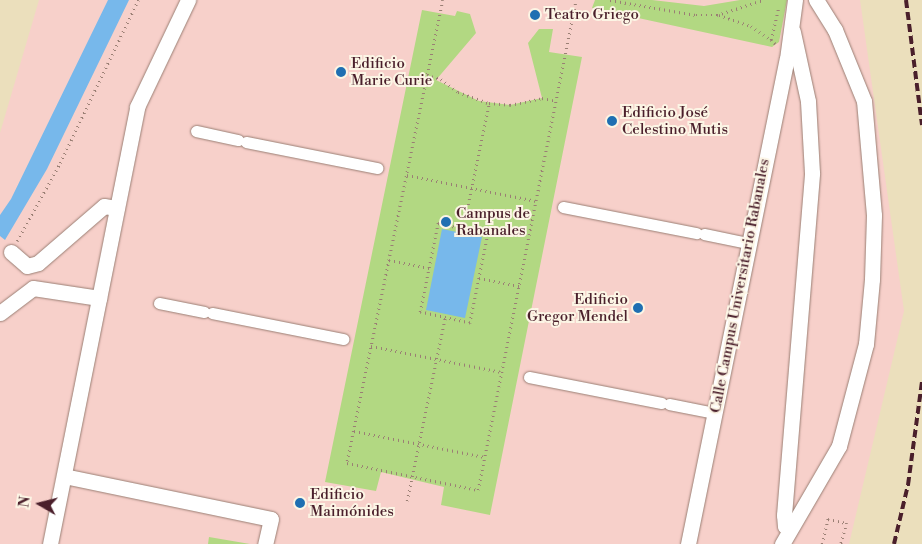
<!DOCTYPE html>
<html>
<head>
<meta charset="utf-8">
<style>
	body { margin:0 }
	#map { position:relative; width:922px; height:544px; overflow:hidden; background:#ebdfbc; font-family:"Libre Bodoni",serif }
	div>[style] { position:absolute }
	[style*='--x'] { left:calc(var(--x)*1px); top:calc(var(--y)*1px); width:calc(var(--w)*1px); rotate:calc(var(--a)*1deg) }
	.built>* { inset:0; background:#f7d0ca }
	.green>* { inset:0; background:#b2d882 }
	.water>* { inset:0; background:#77b8eb }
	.path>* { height:2.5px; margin-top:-1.25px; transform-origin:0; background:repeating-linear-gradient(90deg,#9a7f74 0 1px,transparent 0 5px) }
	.roads { filter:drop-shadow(0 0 1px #9a7f74) drop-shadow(0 0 1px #9a7f74) }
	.pedestrian>* { height:11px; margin:-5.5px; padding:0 5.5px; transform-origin:5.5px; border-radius:5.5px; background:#fff }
	.minor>* { height:15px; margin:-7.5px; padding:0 7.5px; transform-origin:7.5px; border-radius:7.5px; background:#fff }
	.rail>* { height:4px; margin-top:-2px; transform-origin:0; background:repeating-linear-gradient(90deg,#4a1f2b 0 8px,transparent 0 12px) }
	.dots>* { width:14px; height:14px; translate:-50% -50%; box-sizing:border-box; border:2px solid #fcf5e5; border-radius:50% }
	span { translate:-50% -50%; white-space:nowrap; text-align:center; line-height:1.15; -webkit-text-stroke:4px #fcf5e5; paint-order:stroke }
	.poi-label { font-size:15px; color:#4a1f2b }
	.left { translate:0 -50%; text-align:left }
	.right { translate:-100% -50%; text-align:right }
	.street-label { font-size:15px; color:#4a1f2b }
	.north { position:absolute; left:15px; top:479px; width:50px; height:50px; -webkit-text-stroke:4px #fcf5e5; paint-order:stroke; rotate:278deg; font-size:14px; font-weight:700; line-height:20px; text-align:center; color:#4a1f2b }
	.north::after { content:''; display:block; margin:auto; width:18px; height:22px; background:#4a1f2b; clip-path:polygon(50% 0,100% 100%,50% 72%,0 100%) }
</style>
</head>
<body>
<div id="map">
	<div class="built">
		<div style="clip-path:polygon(39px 0,860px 0,904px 311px,849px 544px,0 544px,0 133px)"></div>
	</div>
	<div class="green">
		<div style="clip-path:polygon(595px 0,652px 0,704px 6px,740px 0,787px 0,779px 42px,772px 47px,592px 8px)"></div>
		<div style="clip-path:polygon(422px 10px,455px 16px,457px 11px,470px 14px,476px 33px,436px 80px,479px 101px,510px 105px,542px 98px,528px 43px,539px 29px,553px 29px,549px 52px,582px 57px,490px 515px,441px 505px,444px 487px,381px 472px,376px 491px,325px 482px)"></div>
		<div style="clip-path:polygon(209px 537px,250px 544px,208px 544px)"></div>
	</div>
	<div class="water">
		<div style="clip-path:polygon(108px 0,129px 0,47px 169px,5px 240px,0 236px,0 215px,11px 199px)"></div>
		<div style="clip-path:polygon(442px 229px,482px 237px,465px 318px,426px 310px)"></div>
	</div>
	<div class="path">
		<div style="--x:443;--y:0;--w:473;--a:101.7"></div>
		<div style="--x:347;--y:463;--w:134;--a:11.6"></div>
		<div style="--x:478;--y:490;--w:500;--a:-78.7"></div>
		<div style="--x:610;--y:0;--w:87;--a:9.9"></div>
		<div style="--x:696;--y:15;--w:21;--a:0"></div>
		<div style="--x:717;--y:15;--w:48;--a:-18.1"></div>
		<div style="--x:719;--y:15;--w:34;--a:19"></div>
		<div style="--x:751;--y:26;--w:24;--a:35"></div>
		<div style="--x:775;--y:44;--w:6;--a:-135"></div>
		<div style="--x:771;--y:40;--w:32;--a:-77"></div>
		<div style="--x:427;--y:75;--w:15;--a:16"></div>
		<div style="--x:441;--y:79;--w:21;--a:37"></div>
		<div style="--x:458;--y:92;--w:33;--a:20"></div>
		<div style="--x:489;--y:103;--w:21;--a:5"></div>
		<div style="--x:510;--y:105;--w:33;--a:-12"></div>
		<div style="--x:542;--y:98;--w:14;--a:12"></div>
		<div style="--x:407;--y:175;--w:132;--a:11.4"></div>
		<div style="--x:438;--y:223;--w:51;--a:12.4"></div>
		<div style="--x:488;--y:234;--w:91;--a:101.4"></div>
		<div style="--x:470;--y:323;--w:51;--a:-167.6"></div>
		<div style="--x:420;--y:312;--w:91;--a:-78.6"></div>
		<div style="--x:463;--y:229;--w:129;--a:-78.3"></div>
		<div style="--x:17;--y:241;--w:89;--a:-61.1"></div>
		<div style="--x:60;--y:163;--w:181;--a:-64.4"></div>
		<div style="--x:389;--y:260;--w:41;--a:11.3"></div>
		<div style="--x:479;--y:278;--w:41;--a:11.3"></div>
		<div style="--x:371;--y:346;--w:133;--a:11.3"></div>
		<div style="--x:354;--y:431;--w:133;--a:11.3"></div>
		<div style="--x:407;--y:501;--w:188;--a:-78.3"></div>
		<div style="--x:822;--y:544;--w:26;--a:-77"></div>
		<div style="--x:828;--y:519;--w:19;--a:12"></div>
		<div style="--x:847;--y:523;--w:22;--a:106"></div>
	</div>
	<div class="roads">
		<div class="pedestrian">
			<div style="--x:196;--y:131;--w:43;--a:12.1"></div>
			<div style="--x:246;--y:142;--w:134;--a:11.2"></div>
			<div style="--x:563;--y:207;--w:136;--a:11.1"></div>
			<div style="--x:704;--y:234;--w:45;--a:11.6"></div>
			<div style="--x:159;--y:303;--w:46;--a:11.3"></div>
			<div style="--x:212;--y:313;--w:134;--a:11.2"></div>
			<div style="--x:529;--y:377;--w:135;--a:11.1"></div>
			<div style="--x:669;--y:404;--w:47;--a:11.1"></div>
		</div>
		<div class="minor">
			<div style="--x:11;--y:252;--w:21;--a:41"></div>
			<div style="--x:27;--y:266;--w:11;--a:-15"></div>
			<div style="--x:38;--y:263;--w:87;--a:-40.8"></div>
			<div style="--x:104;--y:206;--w:13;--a:9"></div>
			<div style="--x:0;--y:313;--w:41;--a:-37.1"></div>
			<div style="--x:33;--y:288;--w:67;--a:8.6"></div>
			<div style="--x:64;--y:476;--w:211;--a:11.7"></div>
			<div style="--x:271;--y:519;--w:26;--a:103"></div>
			<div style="--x:791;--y:527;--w:6;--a:-171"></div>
			<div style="--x:785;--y:526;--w:11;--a:-95"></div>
			<div style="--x:784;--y:515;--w:343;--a:-85.3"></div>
			<div style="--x:812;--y:173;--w:72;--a:-93.2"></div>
			<div style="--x:808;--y:101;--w:71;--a:-102.3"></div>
			<div style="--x:50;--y:544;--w:446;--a:-78.7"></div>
			<div style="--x:137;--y:107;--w:119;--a:-64.5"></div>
			<div style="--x:688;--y:544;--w:495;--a:-78.5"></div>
			<div style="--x:787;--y:59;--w:60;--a:-82.3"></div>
			<div style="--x:782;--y:544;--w:113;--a:-59.8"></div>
			<div style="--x:839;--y:446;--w:106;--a:-75.2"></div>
			<div style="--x:866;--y:344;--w:65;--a:-84.7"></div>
			<div style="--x:872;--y:279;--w:64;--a:-88.2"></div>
			<div style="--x:874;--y:215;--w:114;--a:-95"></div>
			<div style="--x:864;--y:101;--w:77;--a:-112.2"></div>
			<div style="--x:835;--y:30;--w:36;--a:-122"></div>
		</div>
	</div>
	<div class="rail">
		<div style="--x:906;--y:0;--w:126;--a:82.7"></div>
		<div style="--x:894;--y:544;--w:61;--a:-76.7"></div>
		<div style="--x:908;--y:485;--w:105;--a:-82.3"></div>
	</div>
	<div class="dots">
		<div style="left:535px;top:15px;background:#1f6fb2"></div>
		<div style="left:341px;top:72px;background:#1f6fb2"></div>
		<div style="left:612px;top:121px;background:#1f6fb2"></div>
		<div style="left:446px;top:222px;background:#1f6fb2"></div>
		<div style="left:638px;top:308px;background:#1f6fb2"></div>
		<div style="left:300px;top:503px;background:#1f6fb2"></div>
	</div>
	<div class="poi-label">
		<span class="left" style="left:545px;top:15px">Teatro Griego</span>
		<span class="left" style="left:351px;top:72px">Edificio<br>Marie Curie</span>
		<span class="left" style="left:622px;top:121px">Edificio José<br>Celestino Mutis</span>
		<span class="left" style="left:456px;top:222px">Campus de<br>Rabanales</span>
		<span class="right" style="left:628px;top:308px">Edificio<br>Gregor Mendel</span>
		<span class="left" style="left:310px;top:503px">Edificio<br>Maimónides</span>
	</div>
	<div class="street-label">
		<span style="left:740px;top:286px;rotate:-79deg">Calle Campus Universitario Rabanales</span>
	</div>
	<div class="north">N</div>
</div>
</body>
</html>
